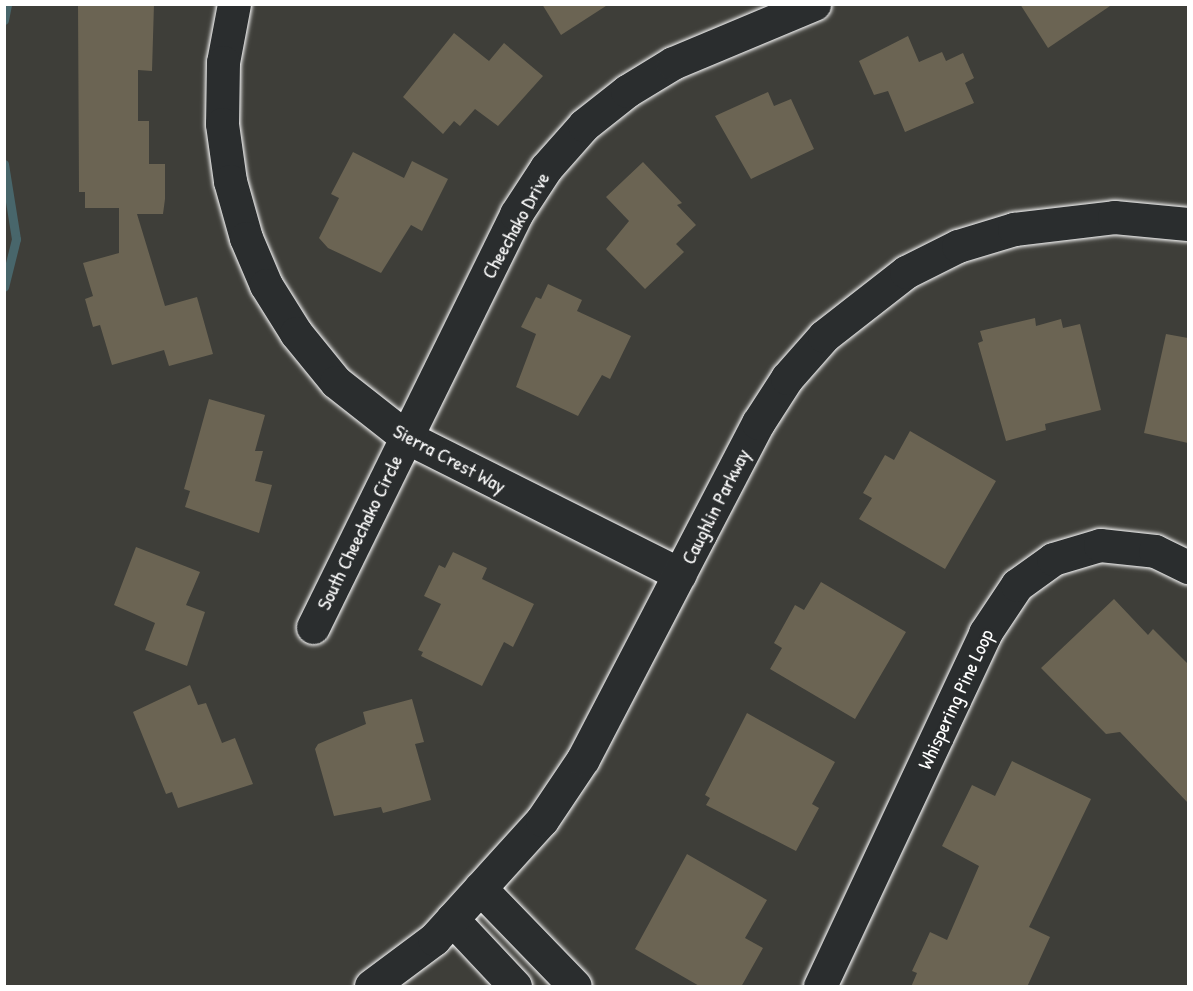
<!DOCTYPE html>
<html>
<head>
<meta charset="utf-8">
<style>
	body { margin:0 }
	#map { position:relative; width:1193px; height:991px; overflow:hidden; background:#3e3e39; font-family:"Patrick Hand",sans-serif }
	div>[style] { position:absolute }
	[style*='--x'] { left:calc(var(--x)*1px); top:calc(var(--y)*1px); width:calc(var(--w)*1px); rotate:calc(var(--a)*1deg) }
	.stream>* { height:9px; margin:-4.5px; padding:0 4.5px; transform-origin:4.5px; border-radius:4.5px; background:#48666b }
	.building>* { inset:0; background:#6b6453 }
	.roads { filter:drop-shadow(0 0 2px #fff) drop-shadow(0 0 2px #fff) }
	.minor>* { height:33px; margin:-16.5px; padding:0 16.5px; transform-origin:16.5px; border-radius:16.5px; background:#2a2d2e }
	span { translate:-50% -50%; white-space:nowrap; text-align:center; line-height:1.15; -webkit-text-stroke:6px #2a2d2e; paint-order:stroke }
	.street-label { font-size:20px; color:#fff }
	.frame { position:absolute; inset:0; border:6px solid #fff; pointer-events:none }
</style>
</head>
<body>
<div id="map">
	<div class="stream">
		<div style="--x:4;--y:20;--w:16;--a:-79"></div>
		<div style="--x:4;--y:164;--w:76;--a:80.9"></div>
		<div style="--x:16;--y:239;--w:49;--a:104"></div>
	</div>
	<div class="building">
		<div style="clip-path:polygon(78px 4px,154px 4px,152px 71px,138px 70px,138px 121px,149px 121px,149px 164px,165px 164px,165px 199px,163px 214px,137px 214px,165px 306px,197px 297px,213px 354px,169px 366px,164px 350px,112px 365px,100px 325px,93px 327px,85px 299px,93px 296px,83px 263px,119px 253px,119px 208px,85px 208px,85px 192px,79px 192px)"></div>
		<div style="clip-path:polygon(542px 4px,609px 4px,561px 35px)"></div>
		<div style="clip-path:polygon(1020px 4px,1113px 4px,1048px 48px)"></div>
		<div style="clip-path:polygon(454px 33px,489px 61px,504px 43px,543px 76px,498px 126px,475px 109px,460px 126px,454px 121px,443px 134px,403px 97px)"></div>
		<div style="clip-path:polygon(908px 36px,919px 62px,942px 52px,946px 61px,963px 53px,974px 78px,965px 83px,974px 103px,905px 132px,888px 91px,874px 95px,859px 61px)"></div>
		<div style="clip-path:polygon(768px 92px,774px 106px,791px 99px,814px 149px,751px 179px,715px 116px)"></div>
		<div style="clip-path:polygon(353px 152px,404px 178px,412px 161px,448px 179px,422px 231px,411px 225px,381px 273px,328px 248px,319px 238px,339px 198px,331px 194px)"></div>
		<div style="clip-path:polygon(643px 162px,682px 203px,677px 205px,696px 225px,676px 244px,684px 252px,645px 289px,606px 249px,629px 221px,606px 197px)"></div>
		<div style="clip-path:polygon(548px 284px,582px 300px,577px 311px,631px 336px,610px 379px,602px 375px,578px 416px,516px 387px,536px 334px,521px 327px,536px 297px,541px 299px)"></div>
		<div style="clip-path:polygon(1035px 318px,1036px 326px,1061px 319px,1063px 328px,1080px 324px,1101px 410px,1045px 424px,1046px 430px,1006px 441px,978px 343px,983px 341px,980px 331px)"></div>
		<div style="clip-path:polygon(1166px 334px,1188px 338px,1188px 443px,1144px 433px)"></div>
		<div style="clip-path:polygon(209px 399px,265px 415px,255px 451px,263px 451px,255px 481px,272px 485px,259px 533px,185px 507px,190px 491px,184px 489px)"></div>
		<div style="clip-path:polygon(910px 431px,996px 481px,945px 569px,859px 519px,872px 498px,863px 493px,885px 455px,894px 460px)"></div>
		<div style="clip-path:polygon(136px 547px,200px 572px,186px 605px,205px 612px,187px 666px,145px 650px,155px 623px,114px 605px)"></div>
		<div style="clip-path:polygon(453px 552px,487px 568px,482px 579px,534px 604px,513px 647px,504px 642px,482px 686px,421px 656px,423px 652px,418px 650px,441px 604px,424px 596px,439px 565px,445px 568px)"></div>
		<div style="clip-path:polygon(821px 582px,906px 632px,855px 719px,770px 669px,782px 648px,774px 643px,795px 605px,804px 610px)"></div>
		<div style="clip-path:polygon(1114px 599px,1148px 635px,1153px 629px,1188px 664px,1188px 803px,1120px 732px,1106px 734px,1041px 668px)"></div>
		<div style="clip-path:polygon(190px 685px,198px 705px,206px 703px,222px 743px,235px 738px,253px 784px,178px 808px,172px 792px,166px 794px,133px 712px)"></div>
		<div style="clip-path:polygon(412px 699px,424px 742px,415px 744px,431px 800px,383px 813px,381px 807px,334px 816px,315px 749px,318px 744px,366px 724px,363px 712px)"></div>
		<div style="clip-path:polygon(747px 713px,835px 762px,812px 804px,819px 808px,796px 851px,706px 805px,710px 798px,705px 795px)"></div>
		<div style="clip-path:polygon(1012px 761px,1091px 799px,1029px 927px,1050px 937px,1027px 987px,911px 987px,917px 973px,912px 971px,930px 932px,947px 940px,979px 866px,942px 846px,972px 785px,995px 796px)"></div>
		<div style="clip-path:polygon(687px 854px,767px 900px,745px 938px,763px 948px,741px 987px,701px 987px,635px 949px)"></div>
	</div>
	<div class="roads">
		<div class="minor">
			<div style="--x:234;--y:4;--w:59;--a:100.7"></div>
			<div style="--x:223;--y:62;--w:62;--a:90.9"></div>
			<div style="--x:222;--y:124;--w:58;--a:82"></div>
			<div style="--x:230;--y:181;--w:59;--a:74.3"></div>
			<div style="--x:246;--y:238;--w:51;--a:66.9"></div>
			<div style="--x:266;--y:285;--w:57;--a:58"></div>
			<div style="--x:296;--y:333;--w:63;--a:50.8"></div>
			<div style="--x:336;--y:382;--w:89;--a:38.2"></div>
			<div style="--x:406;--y:437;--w:306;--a:26.6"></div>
			<div style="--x:313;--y:627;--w:460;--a:-63.8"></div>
			<div style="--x:516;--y:214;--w:55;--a:-56.9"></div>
			<div style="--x:546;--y:168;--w:57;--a:-48.5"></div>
			<div style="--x:584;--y:125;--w:55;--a:-38.3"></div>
			<div style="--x:627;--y:91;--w:54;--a:-31.3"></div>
			<div style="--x:673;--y:63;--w:153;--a:-22.7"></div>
			<div style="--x:480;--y:888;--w:136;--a:45.9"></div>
			<div style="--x:452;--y:919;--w:92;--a:46.8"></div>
			<div style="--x:371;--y:986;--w:79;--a:-36.7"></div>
			<div style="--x:434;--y:939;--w:161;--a:-47.8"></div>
			<div style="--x:542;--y:820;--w:73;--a:-56.1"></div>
			<div style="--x:583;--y:759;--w:379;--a:-62.5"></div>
			<div style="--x:758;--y:423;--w:54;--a:-57.2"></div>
			<div style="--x:787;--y:378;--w:56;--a:-48.6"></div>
			<div style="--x:824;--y:336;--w:104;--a:-38"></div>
			<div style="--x:906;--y:272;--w:58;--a:-26.6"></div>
			<div style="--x:958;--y:246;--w:59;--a:-16.9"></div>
			<div style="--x:1014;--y:229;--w:101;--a:-6.8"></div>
			<div style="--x:1114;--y:217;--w:74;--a:5.4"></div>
			<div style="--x:820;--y:986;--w:390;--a:-64.9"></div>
			<div style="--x:985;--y:633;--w:58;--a:-56.3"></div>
			<div style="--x:1017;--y:585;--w:44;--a:-35.8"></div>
			<div style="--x:1053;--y:559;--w:49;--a:-16.6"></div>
			<div style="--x:1100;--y:545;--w:55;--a:6.2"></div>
			<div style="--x:1155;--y:551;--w:37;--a:26"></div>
		</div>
	</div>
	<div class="street-label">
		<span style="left:515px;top:225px;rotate:-61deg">Cheechako Drive</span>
		<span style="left:450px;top:458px;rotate:28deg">Sierra Crest Way</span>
		<span style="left:715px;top:506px;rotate:-63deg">Caughlin Parkway</span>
		<span style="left:359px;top:532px;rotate:-64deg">South Cheechako Circle</span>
		<span style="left:955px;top:699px;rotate:-65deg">Whispering Pine Loop</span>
	</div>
	<div class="frame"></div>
</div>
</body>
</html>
